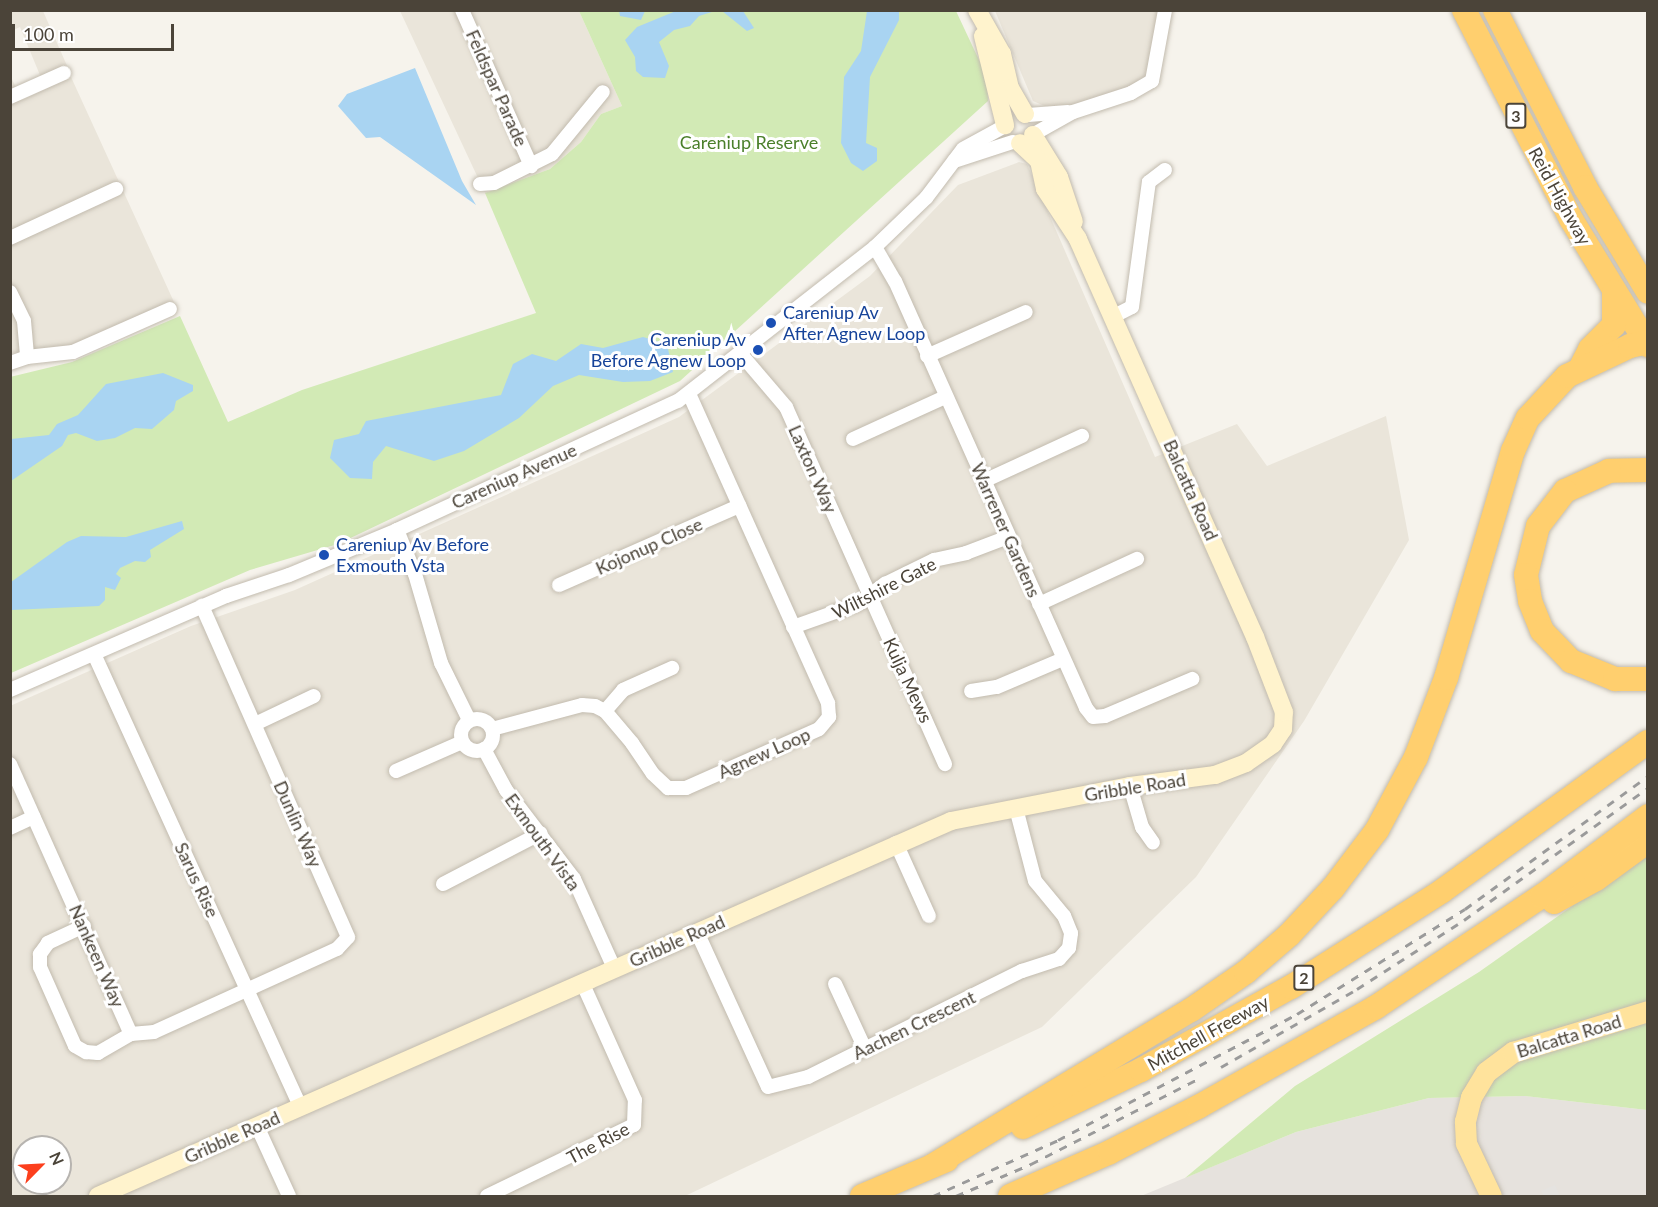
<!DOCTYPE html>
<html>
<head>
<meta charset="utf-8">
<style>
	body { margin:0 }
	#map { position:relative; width:1658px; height:1207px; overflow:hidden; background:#f6f3ec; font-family:Lato,sans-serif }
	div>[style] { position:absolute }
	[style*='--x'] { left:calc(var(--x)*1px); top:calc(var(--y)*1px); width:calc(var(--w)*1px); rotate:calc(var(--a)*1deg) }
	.residential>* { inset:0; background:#eae5da }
	.industrial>* { inset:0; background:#e6e2dd }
	.green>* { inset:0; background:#d2eab5 }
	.parking>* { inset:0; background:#e5e3e0 }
	.water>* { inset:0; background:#a9d4f2 }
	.roads { filter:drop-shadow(0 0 2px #c2bbae) drop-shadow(0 0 2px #c2bbae) }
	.street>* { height:14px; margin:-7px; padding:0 7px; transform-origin:7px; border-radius:7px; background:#fff }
	.street>.ring { margin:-7px; padding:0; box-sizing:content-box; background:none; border:14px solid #fff; border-radius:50% }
	.secondary>* { height:18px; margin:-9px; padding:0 9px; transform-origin:9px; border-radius:9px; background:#fff3cd }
	.primary>* { height:21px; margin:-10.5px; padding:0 10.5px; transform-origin:10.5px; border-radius:10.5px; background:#ffe39c }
	.highway>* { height:24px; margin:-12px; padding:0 12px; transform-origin:12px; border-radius:12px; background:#ffcf6e }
	.rail>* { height:3px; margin-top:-1.5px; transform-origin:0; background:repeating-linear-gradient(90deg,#9a9a9a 0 8px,transparent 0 16px) }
	.dots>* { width:16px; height:16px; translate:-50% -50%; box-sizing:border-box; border:3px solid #fff; border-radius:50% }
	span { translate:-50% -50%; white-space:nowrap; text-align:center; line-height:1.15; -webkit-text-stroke:6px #fff; paint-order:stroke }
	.shield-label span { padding:2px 4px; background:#fff; border:2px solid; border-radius:4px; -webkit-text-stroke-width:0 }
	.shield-label { font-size:16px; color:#4b4439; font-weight:700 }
	.street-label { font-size:18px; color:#4b4439 }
	.park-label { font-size:18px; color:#4a7f2a }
	.transit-label { font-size:18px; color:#164399 }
	.left { translate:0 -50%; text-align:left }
	.right { translate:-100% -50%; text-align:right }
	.frame { position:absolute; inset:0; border:12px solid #4b4439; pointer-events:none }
	.north { position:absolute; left:12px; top:1135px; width:60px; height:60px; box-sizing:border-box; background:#fff; border:2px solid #b7b4b0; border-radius:50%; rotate:66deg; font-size:16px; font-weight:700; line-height:24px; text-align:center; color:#4b4439 }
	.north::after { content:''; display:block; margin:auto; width:21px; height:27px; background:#fc3f1d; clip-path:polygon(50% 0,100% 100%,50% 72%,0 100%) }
	.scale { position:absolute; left:12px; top:24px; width:162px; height:27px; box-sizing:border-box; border:3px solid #4b4439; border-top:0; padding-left:8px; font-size:18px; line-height:21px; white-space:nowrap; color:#4b4439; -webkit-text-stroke:4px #fff; paint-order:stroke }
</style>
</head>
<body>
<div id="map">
	<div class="residential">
		<div style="clip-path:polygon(11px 11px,43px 11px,68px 68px,42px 80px,20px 27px,11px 31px)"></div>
		<div style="clip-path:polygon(400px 11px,579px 11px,622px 106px,601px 114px,581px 142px,550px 169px,485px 193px)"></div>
		<div style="clip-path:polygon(995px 11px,1165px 11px,1145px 81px,1076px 106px,1047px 107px,1033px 101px)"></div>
		<div style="clip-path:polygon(10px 75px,22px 100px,71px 77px,174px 302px,81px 344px,11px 353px)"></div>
		<div style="clip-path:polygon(evenodd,1019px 162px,1027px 164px,1155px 457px,1237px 424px,1267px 466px,1386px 416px,1409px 540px,1304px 721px,1196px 877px,1042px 1027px,685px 1196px,11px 1196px,10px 706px,191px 626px,295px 590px,679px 417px,870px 276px,958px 185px,1019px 162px,24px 1147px,60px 1147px,60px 1183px,24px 1183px,24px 1147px)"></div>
	</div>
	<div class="industrial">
		<div style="clip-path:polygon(1525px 1096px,1647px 1110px,1647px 1196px,1141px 1196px,1296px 1132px,1429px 1098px)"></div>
	</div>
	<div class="green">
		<div style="clip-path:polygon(579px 11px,956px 11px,987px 77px,988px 101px,680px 381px,338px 544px,250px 570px,11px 673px,10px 377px,72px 362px,180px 316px,228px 422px,302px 390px,536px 313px,485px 193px,550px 169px,581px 142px,601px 114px,622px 106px)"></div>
		<div style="clip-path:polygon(1647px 853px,1647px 1110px,1525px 1096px,1429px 1098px,1296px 1132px,1185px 1178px,1295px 1086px,1479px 972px)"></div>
	</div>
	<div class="parking">
		<div style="clip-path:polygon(1555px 1185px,1560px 1196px,1544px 1196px,1541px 1191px)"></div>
	</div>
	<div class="water">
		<div style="clip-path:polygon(619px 11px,619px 10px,645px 11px,641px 20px,620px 16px)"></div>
		<div style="clip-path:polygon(676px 11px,715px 11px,699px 16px,690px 26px,674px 30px,659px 42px,669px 66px,665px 78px,643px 77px,636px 71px,635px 57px,625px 40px,637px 27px)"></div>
		<div style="clip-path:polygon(722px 11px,743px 11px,754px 28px,747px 31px)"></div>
		<div style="clip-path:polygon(867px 11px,899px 11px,899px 20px,870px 77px,866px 143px,877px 148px,877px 161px,863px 171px,851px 163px,841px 143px,844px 77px,861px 51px)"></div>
		<div style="clip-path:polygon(415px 68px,462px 181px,476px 205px,380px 137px,366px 138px,338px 106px,347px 94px)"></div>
		<div style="clip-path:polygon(643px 337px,667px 344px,673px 372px,650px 381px,623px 382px,579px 375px,553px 386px,519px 418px,464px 451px,434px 461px,386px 446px,373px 462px,372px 479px,350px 478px,330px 458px,334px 440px,359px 434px,366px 421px,501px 395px,513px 364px,532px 354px,556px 361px,581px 344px,603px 348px)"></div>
		<div style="clip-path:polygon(163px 373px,193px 385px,193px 391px,176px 401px,174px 410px,152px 429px,135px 428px,115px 438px,97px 441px,76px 433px,68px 435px,62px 446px,11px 481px,11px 439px,49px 435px,57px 424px,78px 415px,106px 384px)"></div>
		<div style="clip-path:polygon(182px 521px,184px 529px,150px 550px,151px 557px,145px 562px,135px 561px,120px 568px,116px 574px,121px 578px,115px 590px,105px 587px,105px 600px,99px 606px,11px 610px,11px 582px,67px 542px,81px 536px,126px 537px)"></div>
	</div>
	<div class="roads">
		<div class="street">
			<div style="--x:462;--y:10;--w:171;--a:66.1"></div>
			<div style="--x:10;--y:97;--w:59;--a:-24"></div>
			<div style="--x:1028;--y:115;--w:40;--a:-4.3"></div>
			<div style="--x:1034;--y:134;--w:45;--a:-29.4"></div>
			<div style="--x:1073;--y:112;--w:61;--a:-18.1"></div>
			<div style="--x:1131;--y:93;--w:24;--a:-30"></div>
			<div style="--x:1152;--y:81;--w:72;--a:-79.6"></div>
			<div style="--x:954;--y:161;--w:62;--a:-17.9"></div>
			<div style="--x:480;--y:184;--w:14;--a:-4"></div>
			<div style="--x:494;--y:183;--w:65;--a:-26.6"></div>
			<div style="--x:552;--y:154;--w:80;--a:-50.6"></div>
			<div style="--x:10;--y:238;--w:117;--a:-24.8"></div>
			<div style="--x:875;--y:247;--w:39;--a:60"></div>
			<div style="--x:895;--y:281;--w:468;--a:65.9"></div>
			<div style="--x:1086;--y:708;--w:11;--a:52"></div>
			<div style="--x:1093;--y:717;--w:12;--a:-5"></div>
			<div style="--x:1105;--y:716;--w:95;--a:-23"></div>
			<div style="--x:10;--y:292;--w:32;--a:64"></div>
			<div style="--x:24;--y:321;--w:36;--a:85"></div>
			<div style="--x:1114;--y:316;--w:20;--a:-27"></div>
			<div style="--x:1132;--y:307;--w:126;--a:-82.3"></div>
			<div style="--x:1149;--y:182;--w:20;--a:-37"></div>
			<div style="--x:740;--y:353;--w:71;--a:49.6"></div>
			<div style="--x:786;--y:407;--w:391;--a:66"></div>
			<div style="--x:927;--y:356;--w:108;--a:-24"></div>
			<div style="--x:10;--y:363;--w:18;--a:-19"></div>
			<div style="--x:27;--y:357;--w:46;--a:-6.2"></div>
			<div style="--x:73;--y:352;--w:106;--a:-23.9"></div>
			<div style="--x:853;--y:439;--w:101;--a:-24.5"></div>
			<div style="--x:984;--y:481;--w:108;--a:-24.7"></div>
			<div style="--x:397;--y:530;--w:48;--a:67.8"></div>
			<div style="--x:415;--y:574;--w:93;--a:73.7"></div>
			<div style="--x:441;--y:663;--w:64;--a:63.8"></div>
			<div style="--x:559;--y:585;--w:197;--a:-23.7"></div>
			<div style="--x:1039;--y:604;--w:108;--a:-24.7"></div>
			<div style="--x:793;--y:627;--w:69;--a:-19.5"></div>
			<div style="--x:858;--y:604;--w:34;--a:-37"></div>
			<div style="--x:885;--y:584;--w:55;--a:-26.1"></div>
			<div style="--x:934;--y:560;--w:33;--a:-12"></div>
			<div style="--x:966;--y:553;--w:45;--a:-20.9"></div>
			<div style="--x:94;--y:654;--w:498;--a:65.5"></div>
			<div style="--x:10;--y:690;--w:236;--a:-23.5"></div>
			<div style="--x:226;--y:596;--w:66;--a:-18.4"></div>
			<div style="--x:289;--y:575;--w:117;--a:-22.6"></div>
			<div style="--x:397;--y:530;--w:309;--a:-24.7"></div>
			<div style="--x:678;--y:401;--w:250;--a:-38"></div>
			<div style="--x:875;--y:247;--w:71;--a:-43.9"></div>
			<div style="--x:926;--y:198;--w:61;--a:-52.9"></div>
			<div style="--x:963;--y:149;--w:48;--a:-28.7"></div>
			<div style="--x:971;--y:691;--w:26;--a:-9"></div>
			<div style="--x:997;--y:687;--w:72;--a:-23"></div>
			<div style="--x:605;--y:711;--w:28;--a:-49"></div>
			<div style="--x:623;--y:690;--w:54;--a:-24.2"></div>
			<div class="ring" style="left:461px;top:719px;width:18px;height:18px"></div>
			<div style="--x:255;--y:724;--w:65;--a:-25.4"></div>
			<div style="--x:492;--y:729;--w:93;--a:-14.9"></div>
			<div style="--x:582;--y:705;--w:13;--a:4"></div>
			<div style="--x:595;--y:706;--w:11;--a:27"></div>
			<div style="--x:605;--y:711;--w:42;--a:49.8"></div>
			<div style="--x:632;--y:743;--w:37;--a:56"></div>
			<div style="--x:653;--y:774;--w:21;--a:43"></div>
			<div style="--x:668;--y:788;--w:18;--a:0"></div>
			<div style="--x:686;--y:788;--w:145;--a:-23.9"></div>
			<div style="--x:819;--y:729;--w:16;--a:-50"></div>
			<div style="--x:829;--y:717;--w:14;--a:-94"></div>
			<div style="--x:828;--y:703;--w:339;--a:-114.2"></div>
			<div style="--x:484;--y:749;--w:47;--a:61.8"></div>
			<div style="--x:506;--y:790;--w:112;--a:52.6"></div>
			<div style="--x:574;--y:879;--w:98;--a:65.8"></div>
			<div style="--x:10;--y:764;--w:296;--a:65.9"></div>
			<div style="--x:131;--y:1034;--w:23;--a:-5"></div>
			<div style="--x:154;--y:1032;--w:201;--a:-24.4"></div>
			<div style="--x:337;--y:949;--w:16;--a:-47"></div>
			<div style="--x:348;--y:937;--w:362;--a:-113.8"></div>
			<div style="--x:396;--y:771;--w:72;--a:-23.7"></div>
			<div style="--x:1130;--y:786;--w:43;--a:73.7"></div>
			<div style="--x:1142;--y:827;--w:19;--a:55"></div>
			<div style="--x:10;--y:828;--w:26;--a:-25"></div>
			<div style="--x:896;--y:843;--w:80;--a:65.7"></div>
			<div style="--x:443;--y:884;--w:110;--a:-27.5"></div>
			<div style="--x:84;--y:926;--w:40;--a:155"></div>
			<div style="--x:48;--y:943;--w:14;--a:126"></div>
			<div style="--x:40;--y:954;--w:13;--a:90"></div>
			<div style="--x:40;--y:967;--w:86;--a:66.1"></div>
			<div style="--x:75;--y:1046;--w:13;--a:29"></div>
			<div style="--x:86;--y:1052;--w:12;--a:5"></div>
			<div style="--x:98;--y:1053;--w:38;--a:-30"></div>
			<div style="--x:697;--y:932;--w:170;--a:65.4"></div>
			<div style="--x:768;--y:1087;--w:41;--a:-14"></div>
			<div style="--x:808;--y:1077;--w:239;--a:-26.4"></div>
			<div style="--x:1022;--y:971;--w:39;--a:-18"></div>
			<div style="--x:1059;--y:959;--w:15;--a:-48"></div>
			<div style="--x:1069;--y:948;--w:15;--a:-82"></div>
			<div style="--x:1071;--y:933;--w:18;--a:-112"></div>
			<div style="--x:1064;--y:916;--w:45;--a:-129.6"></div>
			<div style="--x:1035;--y:881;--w:75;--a:-104.6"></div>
			<div style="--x:835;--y:984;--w:72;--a:65.2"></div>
			<div style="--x:257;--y:1126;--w:77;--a:65.4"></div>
			<div style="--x:487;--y:1196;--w:163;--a:-25.8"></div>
			<div style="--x:634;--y:1125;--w:25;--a:-88"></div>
			<div style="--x:635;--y:1100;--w:129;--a:-114.2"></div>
		</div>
		<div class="secondary">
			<div style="--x:977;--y:10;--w:51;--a:60.4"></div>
			<div style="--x:1002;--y:54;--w:35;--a:77"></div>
			<div style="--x:1010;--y:88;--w:30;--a:60"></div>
			<div style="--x:983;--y:36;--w:92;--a:76.1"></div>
			<div style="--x:1033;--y:135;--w:49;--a:58.2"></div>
			<div style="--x:1059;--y:177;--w:47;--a:71.6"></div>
			<div style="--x:98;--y:1196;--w:932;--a:-23.73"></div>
			<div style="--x:951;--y:821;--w:182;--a:-11.1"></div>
			<div style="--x:1130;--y:786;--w:86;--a:-7.4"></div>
			<div style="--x:1215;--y:775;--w:33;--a:-21"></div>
			<div style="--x:1246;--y:763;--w:33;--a:-35"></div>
			<div style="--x:1273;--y:744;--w:18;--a:-56"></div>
			<div style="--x:1283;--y:729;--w:17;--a:-87"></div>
			<div style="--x:1284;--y:712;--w:80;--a:-111.1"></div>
			<div style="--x:1255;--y:637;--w:436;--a:-114"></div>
			<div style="--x:1078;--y:239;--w:60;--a:-123.4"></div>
			<div style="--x:1045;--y:189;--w:29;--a:-102"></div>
			<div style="--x:1039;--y:161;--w:26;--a:-137"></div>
		</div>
		<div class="primary">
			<div style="--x:1491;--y:1196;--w:59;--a:-115.3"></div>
			<div style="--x:1466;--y:1143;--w:22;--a:-93"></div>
			<div style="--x:1465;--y:1121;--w:25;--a:-76"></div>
			<div style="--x:1471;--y:1097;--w:29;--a:-59"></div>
			<div style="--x:1486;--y:1072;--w:34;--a:-37"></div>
			<div style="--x:1513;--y:1052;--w:141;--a:-16.9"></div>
		</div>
		<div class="highway">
			<div style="--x:1464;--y:10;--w:235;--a:62.9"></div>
			<div style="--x:1571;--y:219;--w:148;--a:58.6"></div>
			<div style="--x:1495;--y:10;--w:199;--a:63"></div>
			<div style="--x:1585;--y:187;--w:122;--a:59"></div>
			<div style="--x:1581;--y:367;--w:20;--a:-63"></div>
			<div style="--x:1590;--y:349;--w:34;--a:-45"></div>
			<div style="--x:1614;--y:325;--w:33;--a:-90"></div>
			<div style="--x:1648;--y:470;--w:39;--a:179"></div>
			<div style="--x:1609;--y:471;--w:48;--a:155.6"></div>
			<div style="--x:1565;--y:491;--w:44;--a:127.6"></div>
			<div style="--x:1538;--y:526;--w:50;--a:103.8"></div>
			<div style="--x:1526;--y:575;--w:26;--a:81"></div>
			<div style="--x:1530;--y:601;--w:32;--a:68"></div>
			<div style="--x:1542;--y:631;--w:42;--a:46"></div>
			<div style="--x:1571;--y:661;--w:48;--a:22.2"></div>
			<div style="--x:1615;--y:679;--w:33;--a:0"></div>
			<div style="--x:1554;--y:902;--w:48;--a:-28.7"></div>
			<div style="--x:1596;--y:879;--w:64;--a:-36.2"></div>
			<div style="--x:1023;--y:1127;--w:131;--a:-25.8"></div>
			<div style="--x:1141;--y:1070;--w:171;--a:-29"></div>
			<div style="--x:1291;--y:987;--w:179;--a:-32.4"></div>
			<div style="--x:1442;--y:891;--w:254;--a:-35.9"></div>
			<div style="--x:932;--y:1166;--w:302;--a:-31.1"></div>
			<div style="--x:1191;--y:1010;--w:67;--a:-34.6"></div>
			<div style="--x:1246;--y:972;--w:57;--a:-40.7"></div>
			<div style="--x:1289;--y:935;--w:64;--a:-46.9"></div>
			<div style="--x:1333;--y:888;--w:73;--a:-52.8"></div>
			<div style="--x:1377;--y:830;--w:83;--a:-61.9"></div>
			<div style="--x:1416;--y:757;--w:85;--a:-69.2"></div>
			<div style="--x:1446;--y:678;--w:237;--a:-73.6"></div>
			<div style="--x:1513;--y:451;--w:36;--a:-66"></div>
			<div style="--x:1528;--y:418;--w:57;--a:-47.1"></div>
			<div style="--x:1567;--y:376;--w:70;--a:-25.5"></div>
			<div style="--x:1630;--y:346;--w:18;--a:-13"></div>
			<div style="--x:862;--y:1196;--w:92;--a:-23"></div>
			<div style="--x:1010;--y:1196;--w:109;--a:-23.7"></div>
			<div style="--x:1110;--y:1152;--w:99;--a:-27.1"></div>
			<div style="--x:1198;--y:1107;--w:204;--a:-29.3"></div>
			<div style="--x:1376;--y:1007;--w:200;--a:-33.8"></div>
			<div style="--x:1542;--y:896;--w:133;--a:-37"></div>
		</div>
	</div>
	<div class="rail">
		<div style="--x:1221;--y:1067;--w:157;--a:-29.8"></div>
		<div style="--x:1357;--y:989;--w:127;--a:-32.8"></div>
		<div style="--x:1464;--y:920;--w:226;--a:-35.7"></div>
		<div style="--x:933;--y:1196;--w:137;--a:-24.1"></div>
		<div style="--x:1058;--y:1140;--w:270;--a:-27.8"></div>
		<div style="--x:1297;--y:1014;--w:198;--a:-32"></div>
		<div style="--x:1465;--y:909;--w:226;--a:-36"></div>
		<div style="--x:956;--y:1196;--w:82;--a:-23.1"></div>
		<div style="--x:1031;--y:1164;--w:190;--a:-27"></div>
	</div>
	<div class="dots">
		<div style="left:771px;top:323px;background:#1a4fb4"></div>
		<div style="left:758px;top:350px;background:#1a4fb4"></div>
		<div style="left:324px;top:555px;background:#1a4fb4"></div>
	</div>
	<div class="shield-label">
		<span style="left:1516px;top:116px">3</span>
		<span style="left:1304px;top:978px">2</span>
	</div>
	<div class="street-label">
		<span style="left:497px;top:88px;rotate:66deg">Feldspar Parade</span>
		<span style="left:1560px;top:196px;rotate:61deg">Reid Highway</span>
		<span style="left:813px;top:469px;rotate:66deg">Laxton Way</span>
		<span style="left:514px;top:476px;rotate:-24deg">Careniup Avenue</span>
		<span style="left:1191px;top:490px;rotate:66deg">Balcatta Road</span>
		<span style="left:1006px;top:530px;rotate:66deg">Warrener Gardens</span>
		<span style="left:649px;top:546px;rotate:-24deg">Kojonup Close</span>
		<span style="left:884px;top:588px;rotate:-27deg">Wiltshire Gate</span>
		<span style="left:908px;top:680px;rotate:65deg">Kulja Mews</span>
		<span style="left:764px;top:753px;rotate:-24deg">Agnew Loop</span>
		<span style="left:1135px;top:787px;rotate:-9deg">Gribble Road</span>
		<span style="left:298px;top:824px;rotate:66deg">Dunlin Way</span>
		<span style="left:543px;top:842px;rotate:54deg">Exmouth Vista</span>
		<span style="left:197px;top:880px;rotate:65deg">Sarus Rise</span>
		<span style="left:677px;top:941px;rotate:-24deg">Gribble Road</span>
		<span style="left:97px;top:956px;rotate:66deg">Nankeen Way</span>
		<span style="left:914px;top:1025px;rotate:-26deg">Aachen Crescent</span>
		<span style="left:1208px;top:1033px;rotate:-29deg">Mitchell Freeway</span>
		<span style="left:1569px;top:1036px;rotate:-17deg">Balcatta Road</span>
		<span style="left:232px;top:1137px;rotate:-24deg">Gribble Road</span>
		<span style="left:598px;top:1143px;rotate:-28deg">The Rise</span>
	</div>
	<div class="park-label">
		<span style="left:749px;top:142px">Careniup Reserve</span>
	</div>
	<div class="transit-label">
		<span class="left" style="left:783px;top:323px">Careniup Av<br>After Agnew Loop</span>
		<span class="right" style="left:746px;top:350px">Careniup Av<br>Before Agnew Loop</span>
		<span class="left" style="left:336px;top:555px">Careniup Av Before<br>Exmouth Vsta</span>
	</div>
	<div class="frame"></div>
	<div class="north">N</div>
	<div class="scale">100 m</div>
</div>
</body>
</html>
